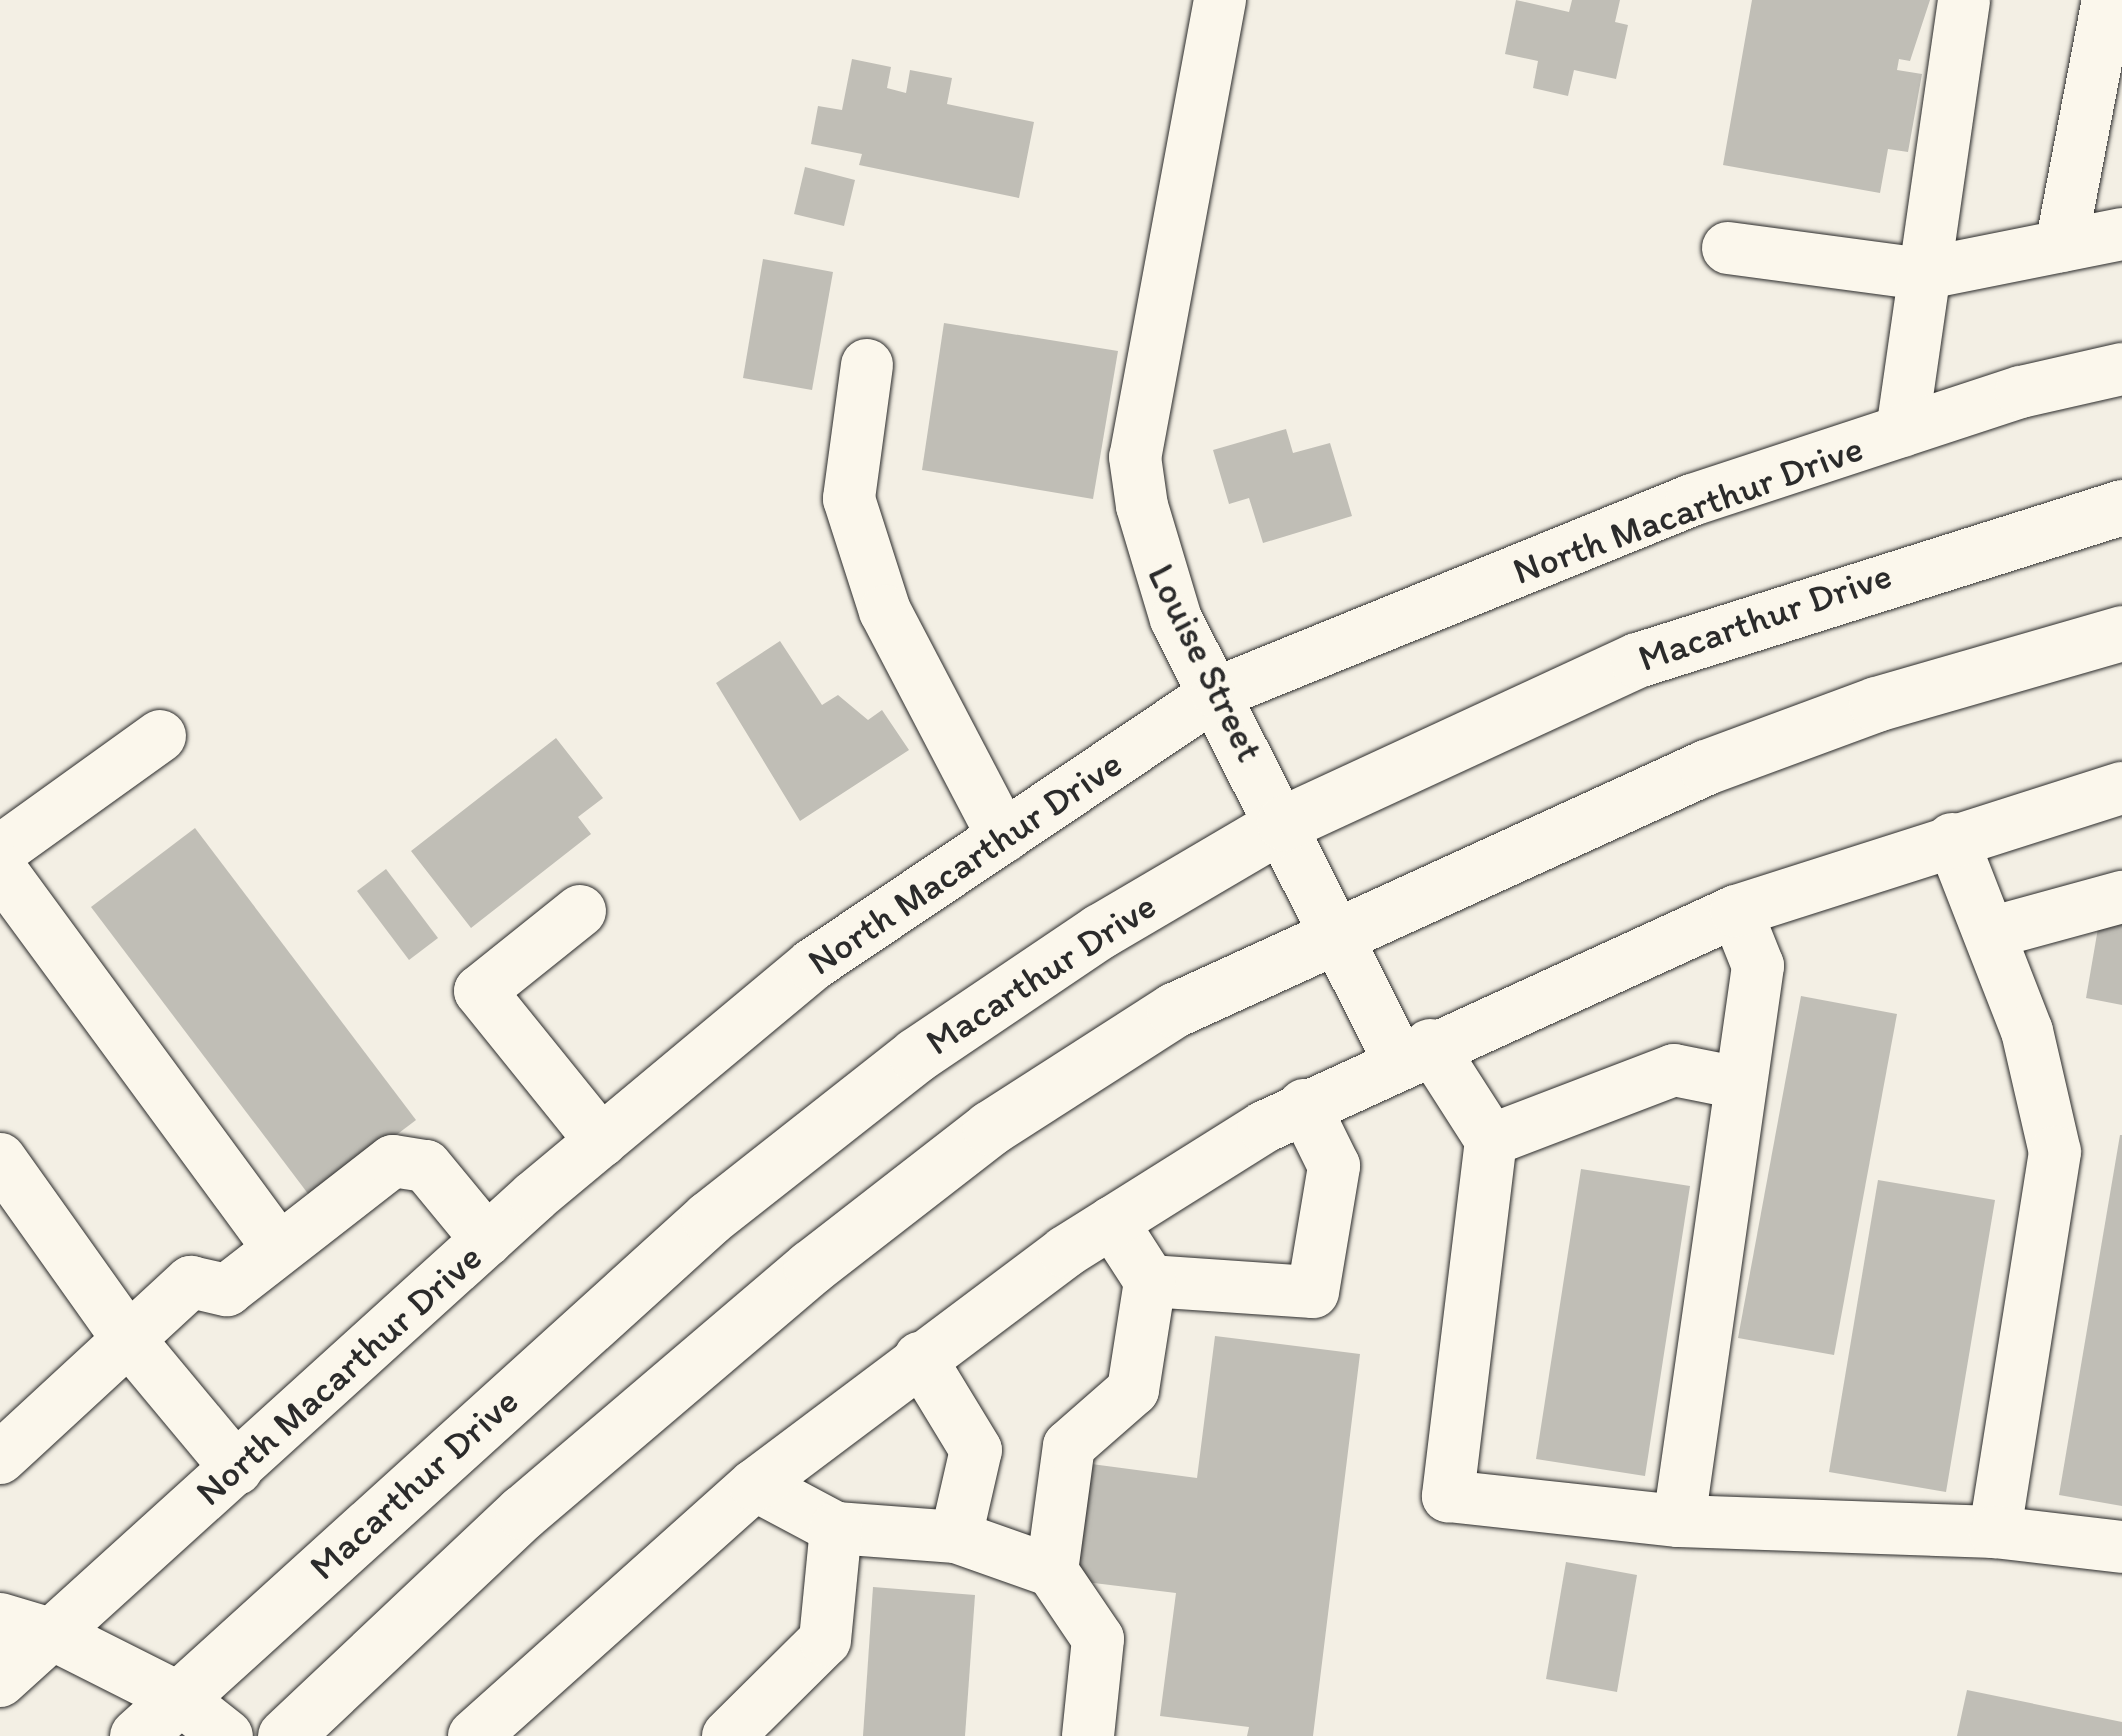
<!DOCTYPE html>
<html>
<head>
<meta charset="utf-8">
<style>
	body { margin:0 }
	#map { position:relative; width:2122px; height:1736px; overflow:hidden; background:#f3efe4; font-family:Itim,sans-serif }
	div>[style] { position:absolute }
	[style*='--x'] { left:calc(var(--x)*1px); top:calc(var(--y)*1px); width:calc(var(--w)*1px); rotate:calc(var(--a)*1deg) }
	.building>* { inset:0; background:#c0beb6 }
	.roads { filter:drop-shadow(0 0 2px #2b2b2b) drop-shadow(0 0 2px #2b2b2b) }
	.minor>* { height:52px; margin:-26px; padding:0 26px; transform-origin:26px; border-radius:26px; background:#fbf7ec }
	.highway>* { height:55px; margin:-27.5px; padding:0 27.5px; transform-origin:27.5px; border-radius:27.5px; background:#fbf7ec }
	span { translate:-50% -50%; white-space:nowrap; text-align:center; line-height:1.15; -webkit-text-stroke:9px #fbf7ec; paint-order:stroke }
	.street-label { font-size:38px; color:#2b2b2b }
</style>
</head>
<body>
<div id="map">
	<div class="building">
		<div style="clip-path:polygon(1516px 0,1569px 12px,1572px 0,1620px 0,1615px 22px,1628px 25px,1616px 79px,1574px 70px,1568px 96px,1533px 88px,1538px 61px,1505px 54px)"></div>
		<div style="clip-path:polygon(1752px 0,1930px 0,1910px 61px,1899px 59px,1897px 70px,1922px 74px,1908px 152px,1888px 149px,1880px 193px,1723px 165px)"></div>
		<div style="clip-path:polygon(852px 59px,891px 67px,887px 88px,906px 93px,910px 70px,952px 78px,947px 104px,1034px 122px,1019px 198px,859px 165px,862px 154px,811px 144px,818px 106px,842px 110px)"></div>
		<div style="clip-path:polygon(805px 167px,855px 180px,844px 226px,794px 214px)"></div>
		<div style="clip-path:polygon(763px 259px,833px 272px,812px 390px,743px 378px)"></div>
		<div style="clip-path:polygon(944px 323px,1118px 351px,1093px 499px,922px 470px)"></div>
		<div style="clip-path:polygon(1286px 429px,1293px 453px,1330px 443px,1352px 516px,1263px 543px,1249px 498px,1229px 504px,1213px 450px)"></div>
		<div style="clip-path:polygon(780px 641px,822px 705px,838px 695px,868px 720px,882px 710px,909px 750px,800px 821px,716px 683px)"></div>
		<div style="clip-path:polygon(556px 738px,603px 798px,578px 817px,591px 834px,471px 928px,411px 851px)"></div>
		<div style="clip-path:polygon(195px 828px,416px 1120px,312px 1199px,91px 907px)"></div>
		<div style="clip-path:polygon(386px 869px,438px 938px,409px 960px,357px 891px)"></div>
		<div style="clip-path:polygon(2102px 905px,2122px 909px,2122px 1005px,2086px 998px)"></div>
		<div style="clip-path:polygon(1801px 996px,1897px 1014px,1834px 1355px,1738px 1338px)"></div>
		<div style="clip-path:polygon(2120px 1135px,2122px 1135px,2122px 1506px,2059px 1495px)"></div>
		<div style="clip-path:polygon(1581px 1169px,1690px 1186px,1645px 1476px,1536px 1459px)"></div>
		<div style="clip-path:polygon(1878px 1180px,1995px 1200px,1946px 1492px,1829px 1472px)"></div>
		<div style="clip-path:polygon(1215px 1336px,1360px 1354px,1313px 1736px,1247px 1736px,1249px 1727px,1160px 1716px,1176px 1593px,1069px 1580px,1084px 1463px,1197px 1478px)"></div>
		<div style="clip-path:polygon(1566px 1562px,1637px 1575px,1617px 1692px,1546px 1679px)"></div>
		<div style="clip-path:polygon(873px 1587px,975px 1595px,965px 1736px,863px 1736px)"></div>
		<div style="clip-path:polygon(1967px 1690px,2122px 1722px,2122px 1736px,1957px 1736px)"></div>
	</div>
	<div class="roads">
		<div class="minor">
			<div style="--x:1220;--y:0;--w:465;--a:100.5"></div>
			<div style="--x:1135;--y:457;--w:49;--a:81.9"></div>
			<div style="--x:1142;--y:506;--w:118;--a:73.3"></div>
			<div style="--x:1176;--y:619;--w:496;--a:63.2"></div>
			<div style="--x:2061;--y:246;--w:250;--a:-79.2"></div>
			<div style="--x:1728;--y:248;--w:196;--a:7.6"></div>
			<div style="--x:1922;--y:274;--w:204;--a:-11.3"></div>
			<div style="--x:867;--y:365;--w:135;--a:97.7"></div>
			<div style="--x:849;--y:499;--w:118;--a:72.2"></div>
			<div style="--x:885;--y:611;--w:255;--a:62.4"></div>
			<div style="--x:1902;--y:431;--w:435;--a:-81.8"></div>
			<div style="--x:1952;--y:839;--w:206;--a:68.7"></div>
			<div style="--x:2027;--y:1031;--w:124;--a:77"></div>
			<div style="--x:2055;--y:1152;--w:385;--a:99"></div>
			<div style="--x:0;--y:851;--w:197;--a:-35.7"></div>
			<div style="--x:0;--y:869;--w:471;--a:53.7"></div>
			<div style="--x:580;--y:911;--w:128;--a:141.3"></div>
			<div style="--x:480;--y:991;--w:193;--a:51.1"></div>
			<div style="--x:1990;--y:933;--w:137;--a:-15.3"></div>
			<div style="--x:1430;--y:1045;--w:113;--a:57.3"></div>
			<div style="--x:1491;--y:1140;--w:359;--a:96.9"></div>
			<div style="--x:1448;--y:1496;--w:232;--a:6.2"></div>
			<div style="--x:1679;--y:1521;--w:316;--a:2"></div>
			<div style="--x:1995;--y:1532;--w:128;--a:6.7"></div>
			<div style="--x:1491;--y:1140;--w:196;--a:-20.9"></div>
			<div style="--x:1674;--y:1070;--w:66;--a:11.3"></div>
			<div style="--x:0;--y:1159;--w:217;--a:54.6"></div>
			<div style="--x:126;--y:1336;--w:173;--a:50.2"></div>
			<div style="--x:1150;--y:1281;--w:163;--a:3.9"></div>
			<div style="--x:1313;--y:1292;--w:128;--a:-80.5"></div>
			<div style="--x:1334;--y:1166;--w:68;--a:-116.2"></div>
			<div style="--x:0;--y:1458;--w:260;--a:-42.7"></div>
			<div style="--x:191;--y:1282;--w:37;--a:13"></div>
			<div style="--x:227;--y:1290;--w:210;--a:-37.9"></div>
			<div style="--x:393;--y:1161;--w:33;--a:9"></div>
			<div style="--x:426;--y:1166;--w:96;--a:50.5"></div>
			<div style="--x:755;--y:1485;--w:92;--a:28"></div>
			<div style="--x:836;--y:1528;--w:120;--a:4.3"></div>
			<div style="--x:956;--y:1537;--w:89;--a:-77.1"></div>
			<div style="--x:976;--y:1450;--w:108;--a:-121.3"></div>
			<div style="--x:1679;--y:1521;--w:561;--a:-81.9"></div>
			<div style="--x:1758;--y:966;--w:59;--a:-111.8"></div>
			<div style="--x:956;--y:1537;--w:102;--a:19.5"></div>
			<div style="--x:1052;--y:1571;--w:82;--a:55.9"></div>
			<div style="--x:1098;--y:1639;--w:98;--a:95.9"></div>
			<div style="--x:1052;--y:1571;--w:126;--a:-82.3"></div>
			<div style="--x:1069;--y:1446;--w:85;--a:-41.2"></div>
			<div style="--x:1133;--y:1390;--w:110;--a:-81.1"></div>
			<div style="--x:1150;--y:1281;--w:70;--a:-122.8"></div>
			<div style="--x:0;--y:1619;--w:56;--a:16.5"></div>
			<div style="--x:54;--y:1635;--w:140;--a:26.7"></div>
			<div style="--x:179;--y:1698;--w:61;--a:38.4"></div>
			<div style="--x:0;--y:1681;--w:722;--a:-42.19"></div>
			<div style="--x:535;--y:1196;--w:361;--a:-39.8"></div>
			<div style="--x:812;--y:965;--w:488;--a:-33.9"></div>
			<div style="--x:1217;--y:693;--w:513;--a:-22.11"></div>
			<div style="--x:1692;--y:500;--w:346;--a:-18.2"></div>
			<div style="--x:2021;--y:392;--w:104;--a:-12.8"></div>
			<div style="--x:474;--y:1736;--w:377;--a:-41.8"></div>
			<div style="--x:755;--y:1485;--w:388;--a:-36.9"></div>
			<div style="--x:1065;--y:1252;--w:235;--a:-32.1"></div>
			<div style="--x:1264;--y:1127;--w:519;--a:-24.59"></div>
			<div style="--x:1736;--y:911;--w:405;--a:-17.7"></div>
			<div style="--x:728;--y:1736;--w:136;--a:-44.7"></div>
			<div style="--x:825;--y:1640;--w:113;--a:-84.4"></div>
		</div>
		<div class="highway">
			<div style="--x:137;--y:1736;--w:772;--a:-42.16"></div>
			<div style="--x:709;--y:1218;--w:263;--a:-38.2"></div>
			<div style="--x:916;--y:1055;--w:222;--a:-34"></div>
			<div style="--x:1100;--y:931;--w:213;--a:-30.4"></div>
			<div style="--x:1284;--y:823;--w:389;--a:-24.8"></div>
			<div style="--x:1637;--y:660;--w:509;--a:-17.51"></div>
			<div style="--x:285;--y:1736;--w:327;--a:-43.3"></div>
			<div style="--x:523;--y:1512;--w:378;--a:-40.4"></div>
			<div style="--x:811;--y:1267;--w:227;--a:-37.8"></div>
			<div style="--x:990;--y:1128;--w:219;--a:-32.7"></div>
			<div style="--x:1174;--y:1010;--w:585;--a:-24.55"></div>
			<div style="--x:1706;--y:767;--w:181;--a:-20.3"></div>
			<div style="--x:1876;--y:704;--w:256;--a:-16.1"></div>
		</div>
	</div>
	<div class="street-label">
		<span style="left:1688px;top:510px;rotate:-20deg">North Macarthur Drive</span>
		<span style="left:1765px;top:617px;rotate:-19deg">Macarthur Drive</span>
		<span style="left:1205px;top:663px;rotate:64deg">Louise Street</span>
		<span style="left:965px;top:863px;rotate:-34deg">North Macarthur Drive</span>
		<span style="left:1041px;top:974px;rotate:-33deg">Macarthur Drive</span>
		<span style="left:339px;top:1375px;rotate:-42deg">North Macarthur Drive</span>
		<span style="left:414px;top:1484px;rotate:-42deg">Macarthur Drive</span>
	</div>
</div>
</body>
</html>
